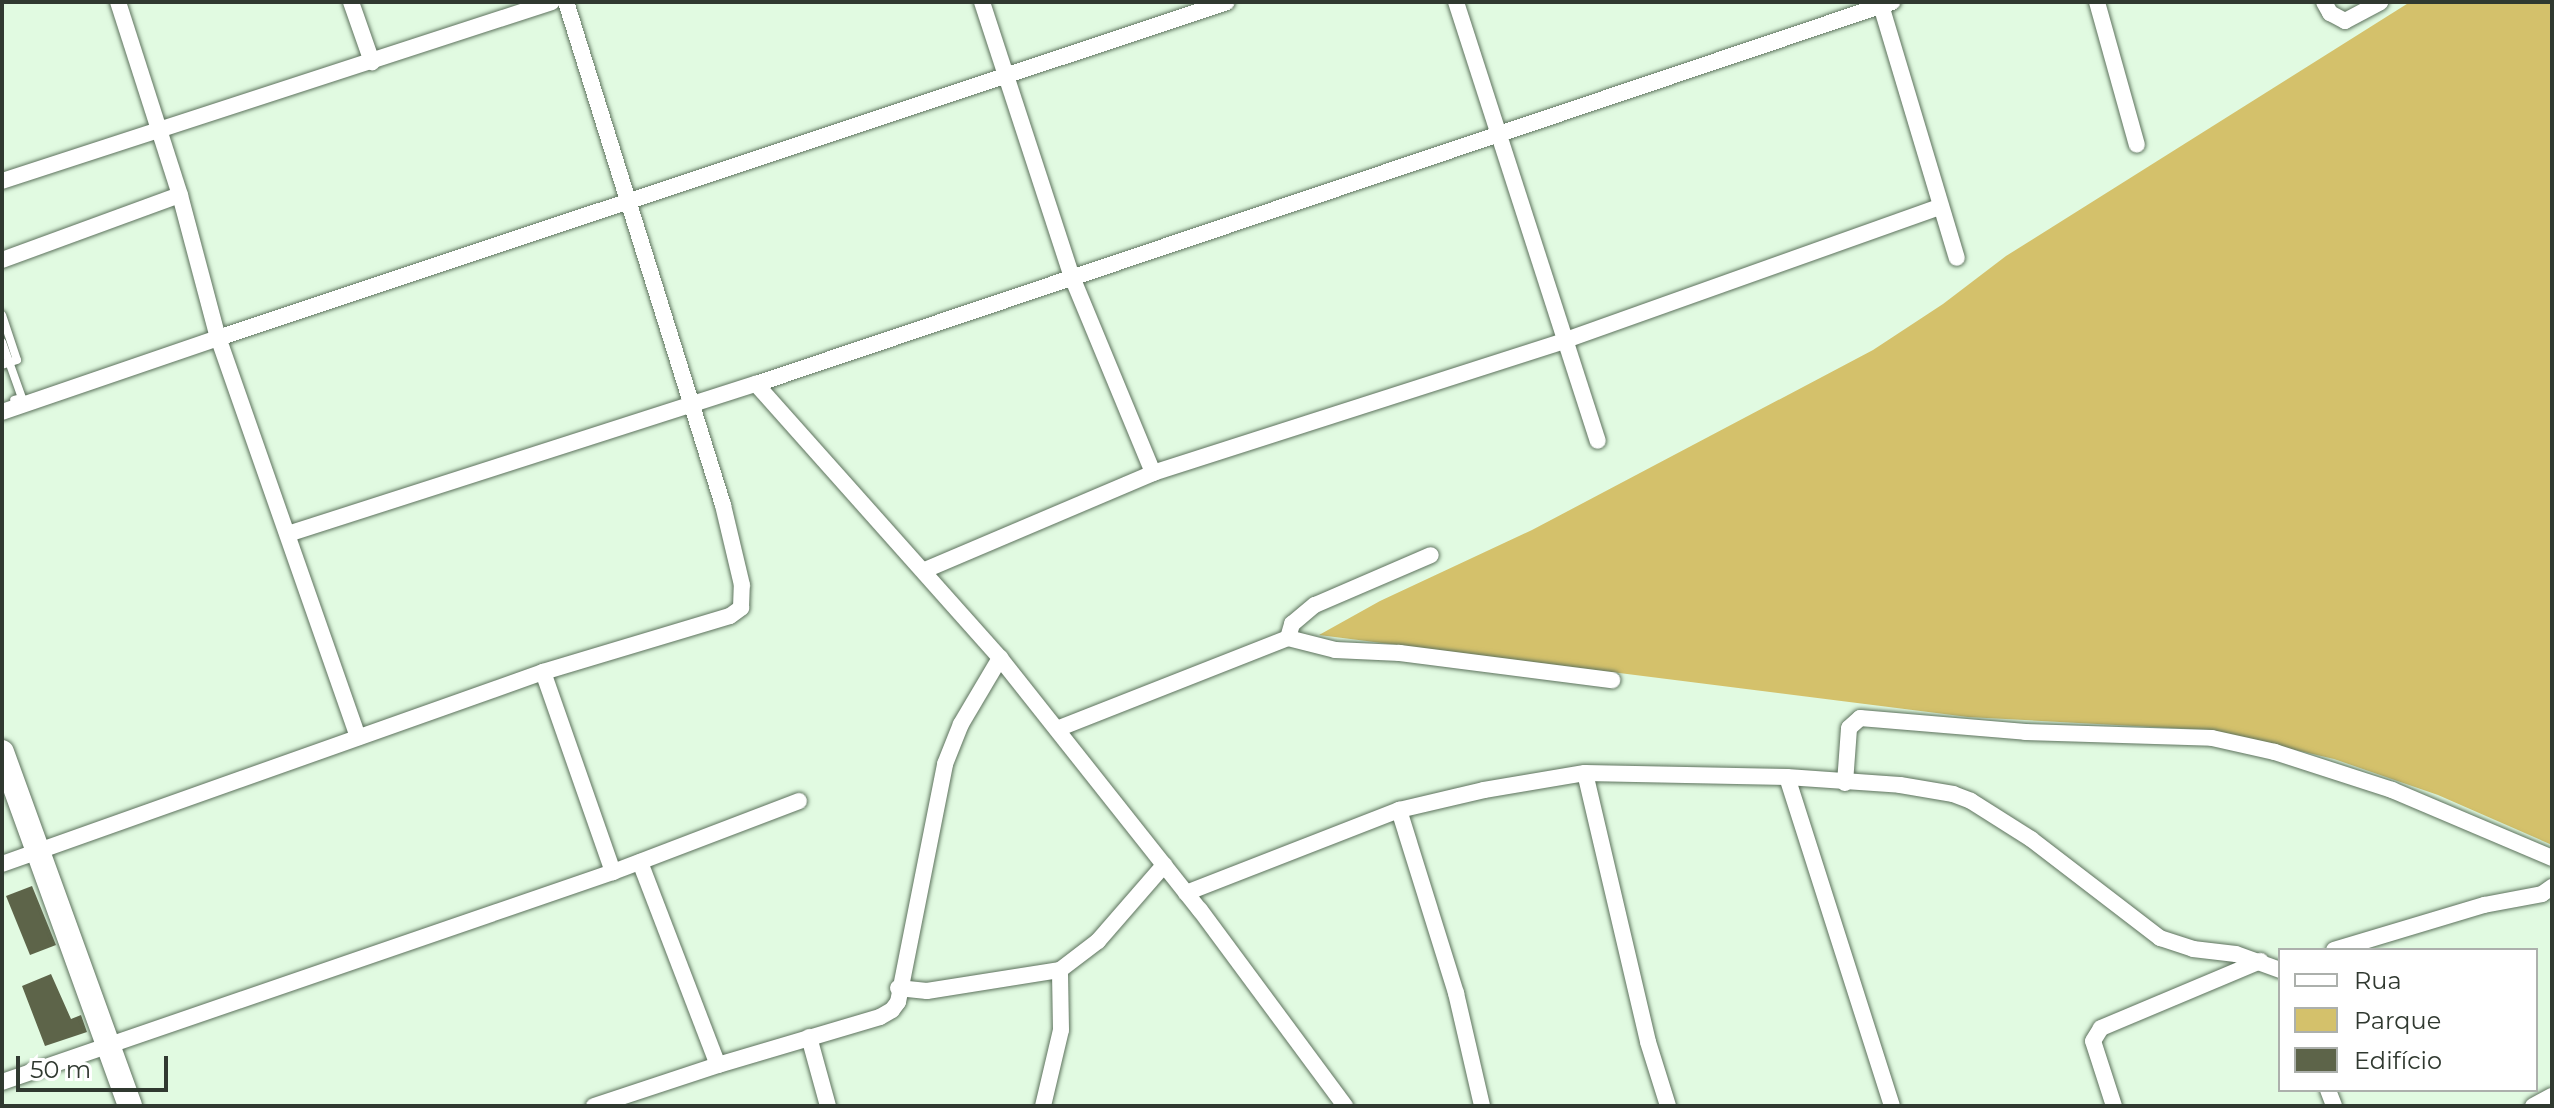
<!DOCTYPE html>
<html>
<head>
<meta charset="utf-8">
<style>
	body { margin:0 }
	#map { position:relative; width:2554px; height:1108px; overflow:hidden; background:#e1fae1; font-family:Montserrat,sans-serif }
	div>[style] { position:absolute }
	[style*='--x'] { left:calc(var(--x)*1px); top:calc(var(--y)*1px); width:calc(var(--w)*1px); rotate:calc(var(--a)*1deg) }
	.green>* { inset:0; background:#d4c16b }
	.building>* { inset:0; background:#5d6449 }
	.roads { filter:drop-shadow(0 0 2px #5d725d) drop-shadow(0 0 2px #5d725d) }
	.lane>* { height:8px; margin:-4px; padding:0 4px; transform-origin:4px; border-radius:4px; background:#fff }
	.street>* { height:16px; margin:-8px; padding:0 8px; transform-origin:8px; border-radius:8px; background:#fff }
	.secondary>* { height:24px; margin:-12px; padding:0 12px; transform-origin:12px; border-radius:12px; background:#fff }
	span { translate:-50% -50%; white-space:nowrap; text-align:center; line-height:1.15; -webkit-text-stroke:8px #fff; paint-order:stroke }
	.frame { position:absolute; inset:0; border:4px solid #303930; pointer-events:none }
	.legend { position:absolute; left:2278px; top:948px; width:260px; height:144px; box-sizing:border-box; background:#fff; border:2px solid #acb0ac; margin:0; padding:10px 14px; list-style:none; font-size:24px; color:#303930 }
	.legend li { display:flex; align-items:center; gap:16px; height:40px }
	.legend b { width:40px; border:2px solid #acb0ac }
	.scale { position:absolute; left:16px; top:1056px; width:152px; height:36px; box-sizing:border-box; border:4px solid #303930; border-top:0; padding-left:10px; font-size:24px; line-height:28px; white-space:nowrap; color:#303930; -webkit-text-stroke:6px #fff; paint-order:stroke }
</style>
</head>
<body>
<div id="map">
	<div class="green">
		<div style="clip-path:polygon(2410px 2px,2552px 2px,2552px 845px,2438px 795px,2334px 759px,2209px 730px,1968px 717px,1319px 635px,1380px 601px,1532px 530px,1873px 350px,1943px 304px,2006px 256px)"></div>
	</div>
	<div class="building">
		<div style="clip-path:polygon(32px 886px,56px 945px,30px 955px,6px 896px)"></div>
		<div style="clip-path:polygon(51px 974px,71px 1019px,81px 1015px,87px 1032px,45px 1046px,22px 986px)"></div>
	</div>
	<div class="roads">
		<div class="lane">
			<div style="--x:2;--y:315;--w:47;--a:71.6"></div>
			<div style="--x:17;--y:360;--w:16;--a:162"></div>
			<div style="--x:2;--y:342;--w:59;--a:70.3"></div>
			<div style="--x:22;--y:398;--w:8;--a:166"></div>
		</div>
		<div class="street">
			<div style="--x:351;--y:2;--w:64;--a:70.7"></div>
			<div style="--x:982;--y:2;--w:289;--a:71.9"></div>
			<div style="--x:1072;--y:277;--w:212;--a:67.5"></div>
			<div style="--x:1456;--y:2;--w:461;--a:72.1"></div>
			<div style="--x:1880;--y:2;--w:267;--a:73.3"></div>
			<div style="--x:2097;--y:2;--w:148;--a:74.4"></div>
			<div style="--x:2324;--y:2;--w:13;--a:61"></div>
			<div style="--x:2330;--y:13;--w:17;--a:28"></div>
			<div style="--x:2345;--y:21;--w:40;--a:-28"></div>
			<div style="--x:2;--y:181;--w:578;--a:-18.03"></div>
			<div style="--x:2;--y:260;--w:189;--a:-20.1"></div>
			<div style="--x:756;--y:384;--w:367;--a:48.3"></div>
			<div style="--x:1000;--y:658;--w:322;--a:51.6"></div>
			<div style="--x:1200;--y:910;--w:244;--a:53.5"></div>
			<div style="--x:2;--y:412;--w:228;--a:-18.9"></div>
			<div style="--x:218;--y:338;--w:148;--a:-104.9"></div>
			<div style="--x:180;--y:195;--w:203;--a:-107.8"></div>
			<div style="--x:288;--y:534;--w:491;--a:-17.8"></div>
			<div style="--x:756;--y:384;--w:1199;--a:-18.59"></div>
			<div style="--x:925;--y:570;--w:248;--a:-23"></div>
			<div style="--x:1153;--y:473;--w:431;--a:-17.8"></div>
			<div style="--x:1563;--y:341;--w:400;--a:-19.6"></div>
			<div style="--x:1288;--y:638;--w:15;--a:-74"></div>
			<div style="--x:1292;--y:624;--w:30;--a:-40"></div>
			<div style="--x:1315;--y:605;--w:126;--a:-23.3"></div>
			<div style="--x:543;--y:672;--w:212;--a:70.7"></div>
			<div style="--x:1057;--y:729;--w:248;--a:-21.5"></div>
			<div style="--x:1288;--y:638;--w:49;--a:14.3"></div>
			<div style="--x:1335;--y:650;--w:65;--a:2.6"></div>
			<div style="--x:1400;--y:653;--w:214;--a:7.3"></div>
			<div style="--x:358;--y:737;--w:423;--a:-109.3"></div>
			<div style="--x:218;--y:338;--w:1063;--a:-18.42"></div>
			<div style="--x:1585;--y:773;--w:276;--a:76.8"></div>
			<div style="--x:1648;--y:1042;--w:67;--a:72.6"></div>
			<div style="--x:1787;--y:777;--w:345;--a:72.3"></div>
			<div style="--x:1845;--y:783;--w:55;--a:-85.8"></div>
			<div style="--x:1849;--y:728;--w:15;--a:-42"></div>
			<div style="--x:1860;--y:718;--w:166;--a:4.8"></div>
			<div style="--x:2025;--y:732;--w:187;--a:1.8"></div>
			<div style="--x:2212;--y:738;--w:65;--a:12.5"></div>
			<div style="--x:2275;--y:752;--w:123;--a:18"></div>
			<div style="--x:2392;--y:790;--w:174;--a:23"></div>
			<div style="--x:1399;--y:810;--w:192;--a:72.7"></div>
			<div style="--x:1456;--y:993;--w:116;--a:77"></div>
			<div style="--x:640;--y:862;--w:217;--a:69"></div>
			<div style="--x:2;--y:864;--w:574;--a:-19.54"></div>
			<div style="--x:543;--y:672;--w:195;--a:-16.7"></div>
			<div style="--x:730;--y:616;--w:14;--a:-36"></div>
			<div style="--x:741;--y:608;--w:23;--a:-88"></div>
			<div style="--x:742;--y:585;--w:82;--a:-103.4"></div>
			<div style="--x:723;--y:505;--w:527;--a:-107.33"></div>
			<div style="--x:1186;--y:893;--w:229;--a:-21.3"></div>
			<div style="--x:1399;--y:810;--w:87;--a:-13.2"></div>
			<div style="--x:1484;--y:790;--w:102;--a:-9.6"></div>
			<div style="--x:1585;--y:773;--w:202;--a:1.1"></div>
			<div style="--x:1787;--y:777;--w:113;--a:4"></div>
			<div style="--x:1900;--y:785;--w:54;--a:9.6"></div>
			<div style="--x:1953;--y:794;--w:19;--a:21"></div>
			<div style="--x:1971;--y:801;--w:71;--a:32.3"></div>
			<div style="--x:2031;--y:839;--w:163;--a:37.5"></div>
			<div style="--x:2160;--y:938;--w:35;--a:18"></div>
			<div style="--x:2193;--y:949;--w:43;--a:6.6"></div>
			<div style="--x:2236;--y:954;--w:47;--a:20"></div>
			<div style="--x:2334;--y:950;--w:157;--a:-16.7"></div>
			<div style="--x:2484;--y:905;--w:59;--a:-10.7"></div>
			<div style="--x:2542;--y:894;--w:12;--a:-35"></div>
			<div style="--x:898;--y:988;--w:29;--a:6"></div>
			<div style="--x:927;--y:991;--w:135;--a:-9"></div>
			<div style="--x:1060;--y:970;--w:48;--a:-37.3"></div>
			<div style="--x:1098;--y:941;--w:101;--a:-49"></div>
			<div style="--x:809;--y:1037;--w:72;--a:74.6"></div>
			<div style="--x:2;--y:1082;--w:646;--a:-18.97"></div>
			<div style="--x:613;--y:872;--w:199;--a:-20.9"></div>
			<div style="--x:2328;--y:1090;--w:17;--a:69"></div>
			<div style="--x:594;--y:1106;--w:131;--a:-18.3"></div>
			<div style="--x:718;--y:1065;--w:169;--a:-16.5"></div>
			<div style="--x:880;--y:1017;--w:14;--a:-30"></div>
			<div style="--x:892;--y:1010;--w:10;--a:-53"></div>
			<div style="--x:898;--y:1002;--w:243;--a:-78.8"></div>
			<div style="--x:945;--y:764;--w:43;--a:-68.2"></div>
			<div style="--x:961;--y:724;--w:77;--a:-59.4"></div>
			<div style="--x:1043;--y:1106;--w:78;--a:-76.7"></div>
			<div style="--x:1061;--y:1030;--w:60;--a:-91"></div>
			<div style="--x:2114;--y:1106;--w:68;--a:-107.9"></div>
			<div style="--x:2093;--y:1041;--w:15;--a:-58"></div>
			<div style="--x:2101;--y:1028;--w:173;--a:-22.8"></div>
			<div style="--x:2533;--y:1106;--w:21;--a:-28"></div>
		</div>
		<div class="secondary">
			<div style="--x:2;--y:752;--w:376;--a:70.1"></div>
		</div>
	</div>
	<div class="frame"></div>
	<ul class="legend">
	<li><b style="height:10px;background:#fff"></b>Rua</li>
	<li><b style="height:22px;background:#d4c16b"></b>Parque</li>
	<li><b style="height:22px;background:#5d6449"></b>Edifício</li>
	</ul>
	<div class="scale">50 m</div>
</div>
</body>
</html>
